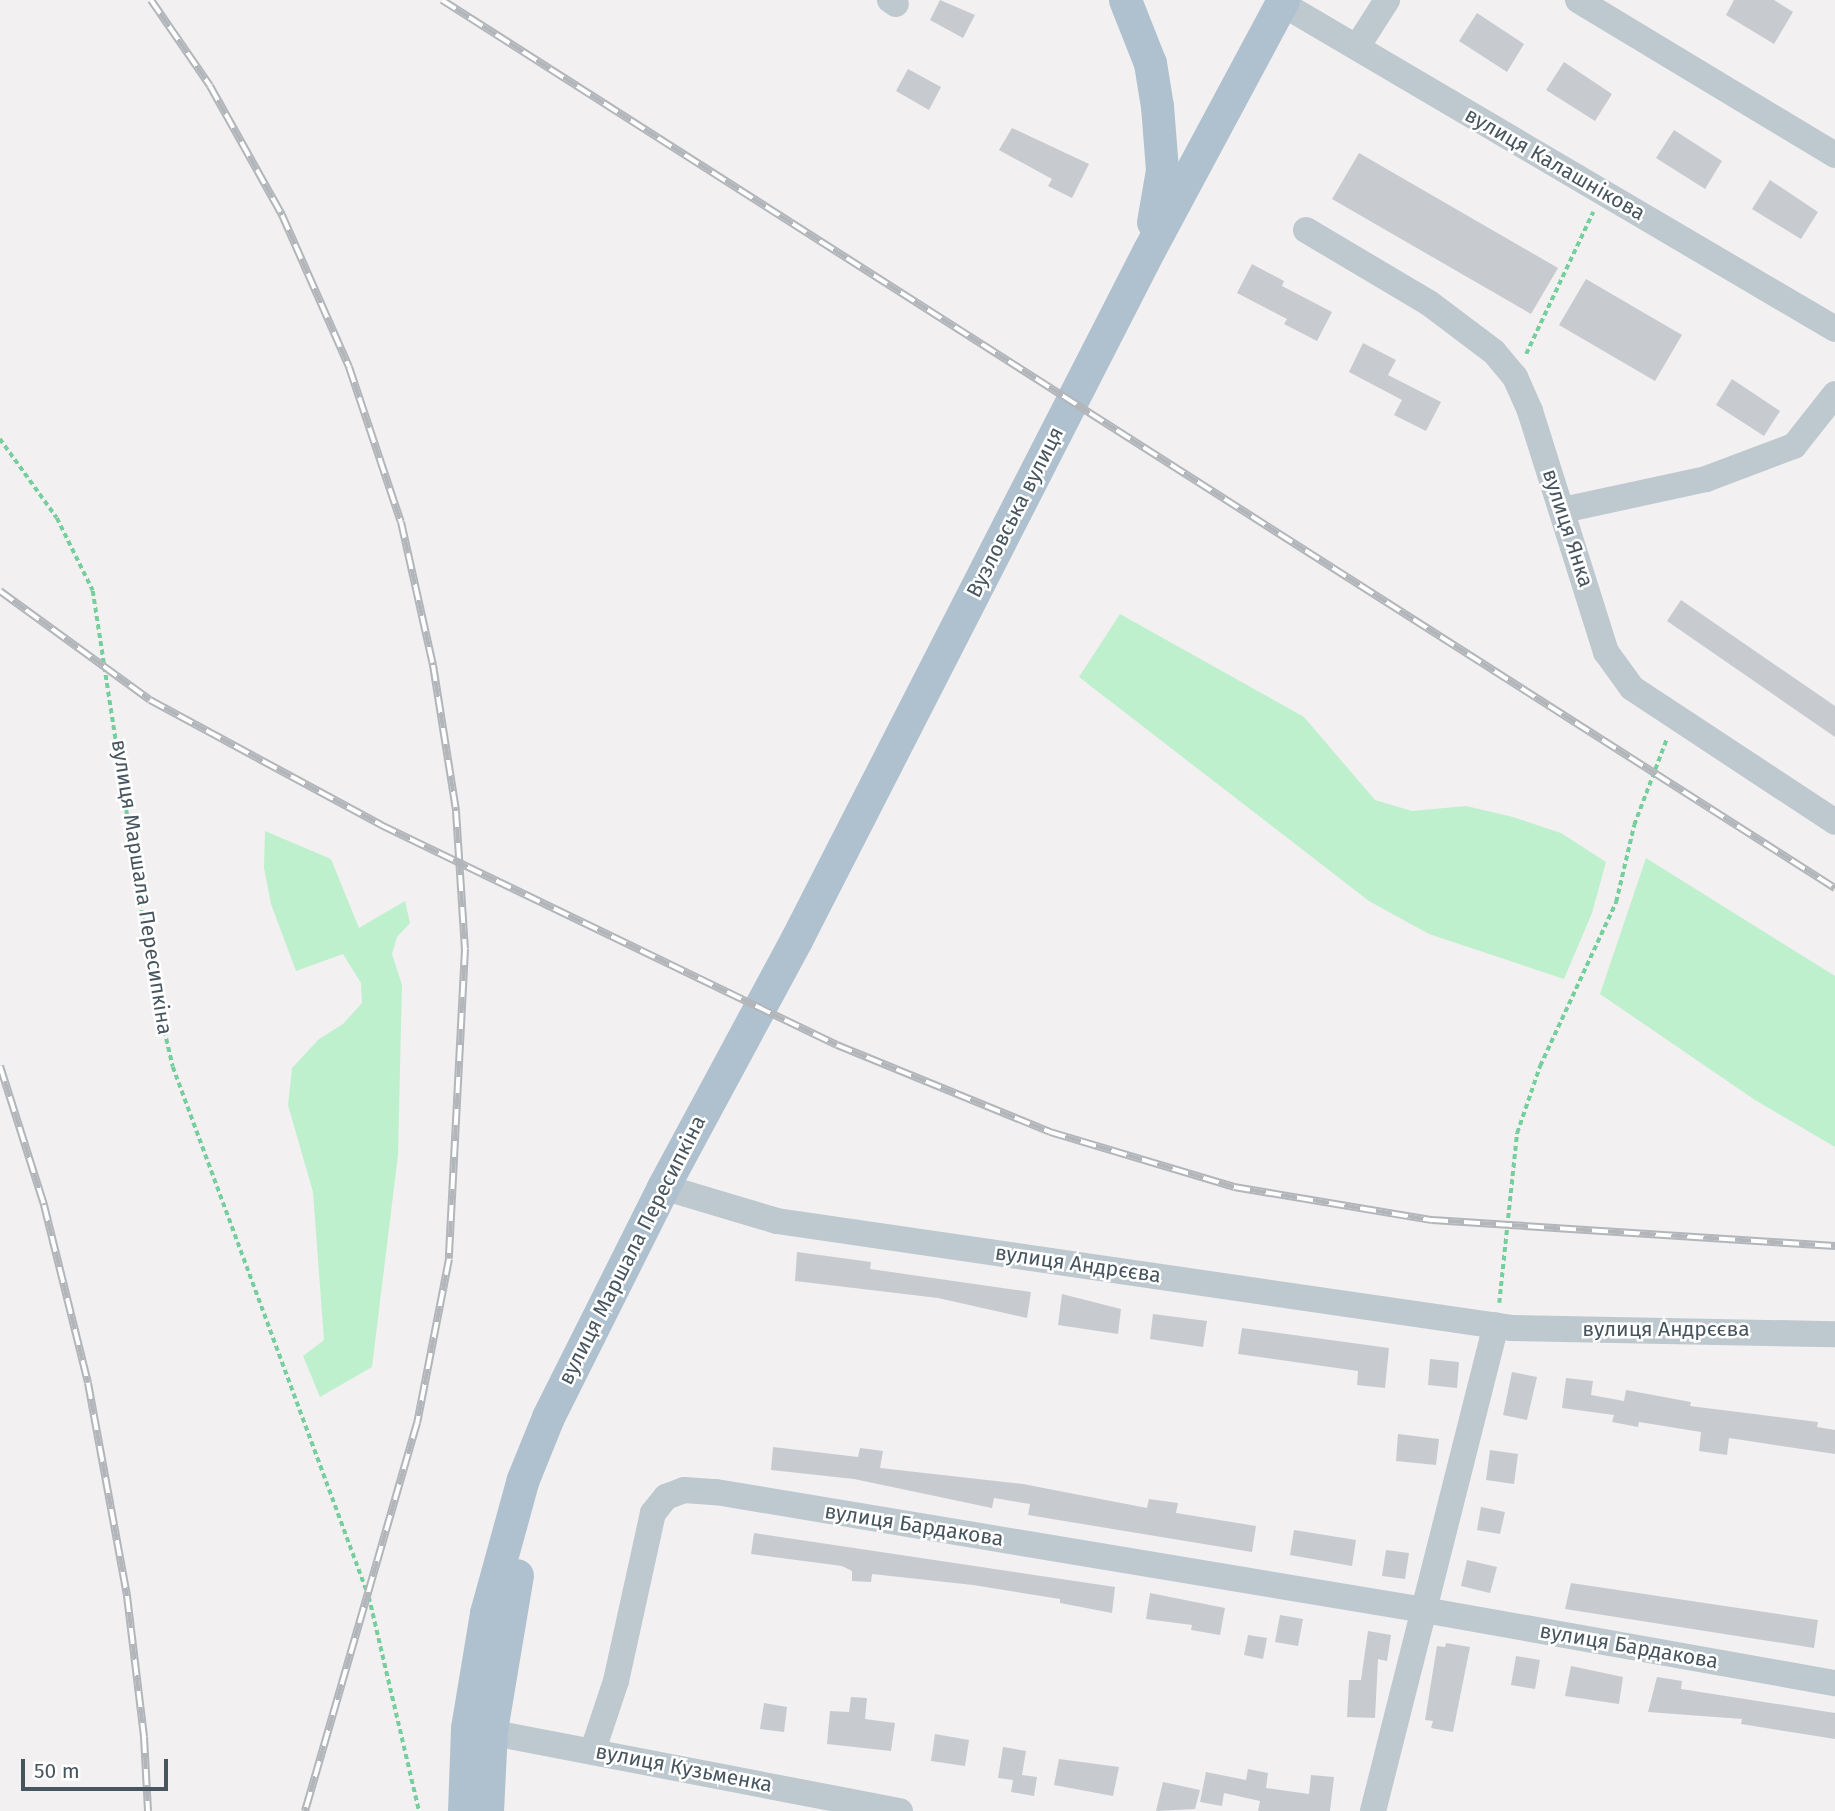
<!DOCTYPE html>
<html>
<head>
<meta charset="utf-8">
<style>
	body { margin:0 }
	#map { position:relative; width:1835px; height:1811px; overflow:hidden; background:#f2f0f0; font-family:"Fira Sans",sans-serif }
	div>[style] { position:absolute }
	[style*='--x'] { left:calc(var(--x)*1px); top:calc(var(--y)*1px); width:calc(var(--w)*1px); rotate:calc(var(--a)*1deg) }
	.green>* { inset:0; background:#bef0ce }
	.building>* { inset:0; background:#c7cbcf }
	.path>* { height:3.5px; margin-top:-1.75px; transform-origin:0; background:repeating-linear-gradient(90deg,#75cf9d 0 5px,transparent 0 8.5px) }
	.minor>* { height:26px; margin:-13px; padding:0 13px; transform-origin:13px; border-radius:13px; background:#bdc8cf }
	.major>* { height:33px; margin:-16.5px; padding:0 16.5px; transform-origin:16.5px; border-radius:16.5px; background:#afc1cf }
	.rail>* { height:8px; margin-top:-4px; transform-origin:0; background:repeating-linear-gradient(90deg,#fff 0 16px,#b2b6ba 0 32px); box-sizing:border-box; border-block:2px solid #b2b6ba }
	span { translate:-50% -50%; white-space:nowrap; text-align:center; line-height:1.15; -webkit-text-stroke:5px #fff; paint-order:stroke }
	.street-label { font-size:21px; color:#47555e }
	.scale { position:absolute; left:21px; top:1759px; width:147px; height:32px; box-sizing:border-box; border:4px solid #47555e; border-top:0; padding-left:9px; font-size:21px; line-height:24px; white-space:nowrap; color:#47555e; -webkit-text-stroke:5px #fff; paint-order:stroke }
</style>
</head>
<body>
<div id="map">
	<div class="green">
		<div style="clip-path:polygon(1120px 614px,1304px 717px,1375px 800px,1412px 811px,1466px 806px,1513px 817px,1561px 833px,1606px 862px,1592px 913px,1564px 979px,1429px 934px,1369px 901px,1079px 677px)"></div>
		<div style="clip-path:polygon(265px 831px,331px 859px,359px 928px,405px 901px,410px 923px,397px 937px,392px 954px,402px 985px,398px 1155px,372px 1367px,320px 1397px,303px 1356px,324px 1340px,313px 1192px,288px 1105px,292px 1068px,319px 1039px,343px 1024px,362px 1003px,361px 983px,343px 954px,296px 971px,271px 904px,264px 868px)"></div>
		<div style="clip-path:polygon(1646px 858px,1835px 976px,1835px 1147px,1755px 1100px,1600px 994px)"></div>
	</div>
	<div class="building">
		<div style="clip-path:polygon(940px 0,975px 15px,963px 38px,930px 20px)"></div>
		<div style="clip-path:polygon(1734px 0,1774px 0,1793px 12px,1774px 44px,1726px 15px)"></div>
		<div style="clip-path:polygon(1477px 13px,1524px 44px,1507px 72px,1459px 41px)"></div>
		<div style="clip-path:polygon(1564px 62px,1612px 94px,1595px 121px,1546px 90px)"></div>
		<div style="clip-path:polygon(908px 69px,941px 87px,929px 110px,896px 91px)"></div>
		<div style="clip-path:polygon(1012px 128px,1089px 164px,1072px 198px,1048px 186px,1052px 179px,999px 150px)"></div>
		<div style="clip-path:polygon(1674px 130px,1722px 161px,1705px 189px,1656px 158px)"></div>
		<div style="clip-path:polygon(1359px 153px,1558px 268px,1531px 314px,1332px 199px)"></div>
		<div style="clip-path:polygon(1770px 180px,1818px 212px,1801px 239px,1752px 209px)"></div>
		<div style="clip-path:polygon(1252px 264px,1284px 281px,1282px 286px,1332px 312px,1317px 341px,1284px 324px,1287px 319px,1237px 293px)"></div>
		<div style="clip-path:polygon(1586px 279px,1682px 335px,1655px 381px,1559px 325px)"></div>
		<div style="clip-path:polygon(1363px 343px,1396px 360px,1388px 375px,1441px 402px,1426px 431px,1394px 415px,1402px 400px,1349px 372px)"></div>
		<div style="clip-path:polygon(1732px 379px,1780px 411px,1764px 436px,1716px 405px)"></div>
		<div style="clip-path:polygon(1681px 600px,1835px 706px,1835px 737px,1667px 621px)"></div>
		<div style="clip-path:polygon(797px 1252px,871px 1262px,870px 1269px,1031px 1292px,1027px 1318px,938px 1298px,795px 1281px)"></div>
		<div style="clip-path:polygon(1062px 1294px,1121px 1309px,1118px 1334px,1058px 1325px)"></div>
		<div style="clip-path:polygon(1153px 1314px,1207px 1321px,1203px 1347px,1150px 1339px)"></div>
		<div style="clip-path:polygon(1242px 1328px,1389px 1348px,1385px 1388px,1357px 1385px,1358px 1371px,1238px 1354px)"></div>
		<div style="clip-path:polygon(1430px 1359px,1459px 1362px,1457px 1388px,1428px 1385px)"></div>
		<div style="clip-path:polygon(1512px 1372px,1537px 1377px,1527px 1420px,1503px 1415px)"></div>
		<div style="clip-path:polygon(1566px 1378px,1593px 1381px,1591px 1395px,1624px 1401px,1626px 1390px,1691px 1402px,1690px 1406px,1818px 1422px,1817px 1427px,1835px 1430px,1835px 1454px,1729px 1438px,1727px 1455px,1699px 1451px,1701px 1432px,1639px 1422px,1638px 1427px,1612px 1422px,1614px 1415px,1562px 1408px)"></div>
		<div style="clip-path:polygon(1398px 1434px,1439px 1439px,1436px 1465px,1396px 1461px)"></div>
		<div style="clip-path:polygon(773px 1447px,858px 1457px,860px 1448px,883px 1451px,880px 1468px,1023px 1484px,1147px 1508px,1149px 1499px,1178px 1503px,1176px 1513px,1256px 1526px,1252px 1552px,1028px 1515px,1030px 1504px,994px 1498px,992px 1508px,854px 1479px,771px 1470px)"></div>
		<div style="clip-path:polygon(1490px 1450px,1518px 1454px,1514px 1484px,1486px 1480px)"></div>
		<div style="clip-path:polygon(1481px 1507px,1505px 1512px,1500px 1534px,1477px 1530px)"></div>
		<div style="clip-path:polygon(1294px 1530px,1356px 1540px,1352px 1566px,1290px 1555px)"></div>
		<div style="clip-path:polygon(754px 1533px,1115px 1587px,1112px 1613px,1060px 1603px,1060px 1599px,973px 1585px,872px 1574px,871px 1582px,852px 1581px,852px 1571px,842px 1566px,751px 1554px)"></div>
		<div style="clip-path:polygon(1386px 1550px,1409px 1553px,1405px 1579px,1382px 1576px)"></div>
		<div style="clip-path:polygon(1467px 1560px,1497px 1567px,1490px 1593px,1461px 1586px)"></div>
		<div style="clip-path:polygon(1571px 1583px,1818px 1620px,1814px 1648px,1565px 1609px)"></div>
		<div style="clip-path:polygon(1150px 1593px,1225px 1608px,1220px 1635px,1191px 1630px,1192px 1625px,1146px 1619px)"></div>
		<div style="clip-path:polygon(1280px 1615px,1303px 1619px,1298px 1646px,1275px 1642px)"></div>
		<div style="clip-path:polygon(1368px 1631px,1391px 1635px,1387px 1661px,1378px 1659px,1375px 1718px,1347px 1717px,1349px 1680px,1361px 1680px)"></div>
		<div style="clip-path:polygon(1248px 1635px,1267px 1638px,1263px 1659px,1244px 1655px)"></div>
		<div style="clip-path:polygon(1446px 1643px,1470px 1647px,1453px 1732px,1431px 1728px,1433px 1721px,1425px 1720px,1437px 1646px,1445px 1647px)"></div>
		<div style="clip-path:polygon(1516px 1656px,1540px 1660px,1535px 1689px,1511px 1685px)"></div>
		<div style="clip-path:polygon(1571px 1666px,1623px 1677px,1619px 1704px,1565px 1696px)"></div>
		<div style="clip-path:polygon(1657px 1677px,1682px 1681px,1681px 1689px,1835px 1713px,1835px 1739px,1741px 1724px,1742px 1719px,1648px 1712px)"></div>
		<div style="clip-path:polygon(851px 1697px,867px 1698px,865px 1719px,895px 1723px,891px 1751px,827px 1744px,830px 1711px,849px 1712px)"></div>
		<div style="clip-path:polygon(764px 1703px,787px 1707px,784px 1732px,760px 1729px)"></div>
		<div style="clip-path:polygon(935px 1734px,969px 1740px,965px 1766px,931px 1761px)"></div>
		<div style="clip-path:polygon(1003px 1747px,1026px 1751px,1022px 1775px,1037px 1777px,1034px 1796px,1011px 1792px,1013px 1780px,998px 1778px)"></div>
		<div style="clip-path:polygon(1059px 1759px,1119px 1767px,1113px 1796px,1054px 1785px)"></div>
		<div style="clip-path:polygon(1248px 1769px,1268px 1773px,1266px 1788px,1309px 1794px,1311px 1775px,1334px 1777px,1330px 1811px,1258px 1811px,1260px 1801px,1224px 1793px,1222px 1806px,1200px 1802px,1206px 1772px,1246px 1780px)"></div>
		<div style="clip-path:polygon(1163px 1782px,1200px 1790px,1195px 1809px,1156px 1811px)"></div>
	</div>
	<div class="path">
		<div style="--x:1526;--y:354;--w:157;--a:-64.7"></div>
		<div style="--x:0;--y:439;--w:97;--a:54.2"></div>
		<div style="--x:57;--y:518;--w:81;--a:63.7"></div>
		<div style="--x:93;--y:591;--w:395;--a:81.3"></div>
		<div style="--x:153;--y:981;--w:88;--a:76.9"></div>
		<div style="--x:173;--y:1067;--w:565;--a:69.71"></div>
		<div style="--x:369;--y:1597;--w:220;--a:76.8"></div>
		<div style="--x:1499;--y:1303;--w:171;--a:-84"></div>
		<div style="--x:1517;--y:1133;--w:71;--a:-71.1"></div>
		<div style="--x:1540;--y:1066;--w:181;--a:-65.1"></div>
		<div style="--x:1616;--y:902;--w:79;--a:-76.8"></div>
		<div style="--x:1634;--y:825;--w:93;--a:-69.2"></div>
	</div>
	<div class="minor">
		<div style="--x:890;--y:0;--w:7;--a:34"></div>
		<div style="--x:1578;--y:0;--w:300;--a:31.1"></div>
		<div style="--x:1281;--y:3;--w:643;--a:30.47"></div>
		<div style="--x:1357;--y:47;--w:56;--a:-57.4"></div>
		<div style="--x:1306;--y:230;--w:143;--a:30.7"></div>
		<div style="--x:1429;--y:303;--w:81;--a:37"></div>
		<div style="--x:1494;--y:352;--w:33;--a:50"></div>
		<div style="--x:1515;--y:377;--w:37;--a:66"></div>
		<div style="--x:1530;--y:411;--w:253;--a:72.5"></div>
		<div style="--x:1606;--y:652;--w:44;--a:54.2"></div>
		<div style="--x:1632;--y:688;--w:243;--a:33.4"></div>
		<div style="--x:1563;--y:510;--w:146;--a:-12.2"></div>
		<div style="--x:1706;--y:479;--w:94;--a:-20.6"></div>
		<div style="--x:1794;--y:446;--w:66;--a:-51.7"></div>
		<div style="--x:663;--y:1187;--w:119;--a:16.6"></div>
		<div style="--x:777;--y:1221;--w:742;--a:8.29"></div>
		<div style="--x:1511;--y:1328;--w:324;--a:1.1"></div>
		<div style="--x:473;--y:1729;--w:435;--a:10.9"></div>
		<div style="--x:593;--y:1750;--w:73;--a:-71.6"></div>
		<div style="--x:616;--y:1681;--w:172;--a:-77.6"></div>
		<div style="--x:653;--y:1513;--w:21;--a:-51"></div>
		<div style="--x:666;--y:1497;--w:19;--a:-21"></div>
		<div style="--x:684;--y:1490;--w:32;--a:4"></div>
		<div style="--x:716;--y:1492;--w:718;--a:9.46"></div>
		<div style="--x:1424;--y:1610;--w:417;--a:10.1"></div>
		<div style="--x:1373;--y:1811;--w:501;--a:-75.8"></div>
	</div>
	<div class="major">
		<div style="--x:1125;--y:0;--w:68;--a:68.4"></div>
		<div style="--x:1150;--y:63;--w:44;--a:80.8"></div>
		<div style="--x:1157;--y:106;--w:64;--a:85.5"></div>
		<div style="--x:1162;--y:170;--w:53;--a:99.8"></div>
		<div style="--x:464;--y:1811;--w:83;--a:-87.9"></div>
		<div style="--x:467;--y:1728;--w:117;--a:-80.6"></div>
		<div style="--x:486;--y:1613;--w:139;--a:-74.6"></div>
		<div style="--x:523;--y:1479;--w:67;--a:-68"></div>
		<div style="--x:548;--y:1417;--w:257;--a:-63.4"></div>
		<div style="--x:663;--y:1187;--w:281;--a:-61.7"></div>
		<div style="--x:796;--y:940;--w:775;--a:-62.91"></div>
		<div style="--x:1149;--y:250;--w:284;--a:-61.8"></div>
		<div style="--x:487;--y:1811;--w:81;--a:-87.2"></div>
		<div style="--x:491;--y:1730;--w:157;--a:-80.5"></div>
	</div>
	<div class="rail">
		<div style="--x:151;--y:0;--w:104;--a:55.5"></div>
		<div style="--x:210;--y:86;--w:148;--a:60.8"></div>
		<div style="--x:282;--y:215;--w:166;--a:66.2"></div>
		<div style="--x:349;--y:367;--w:163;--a:71.5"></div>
		<div style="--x:401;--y:522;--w:147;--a:77.4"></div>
		<div style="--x:433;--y:665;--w:148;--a:81"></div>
		<div style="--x:456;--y:811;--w:138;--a:86.3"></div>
		<div style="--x:465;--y:949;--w:310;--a:93"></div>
		<div style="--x:449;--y:1259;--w:167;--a:101"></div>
		<div style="--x:417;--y:1423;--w:404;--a:106.1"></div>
		<div style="--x:442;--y:0;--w:1652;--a:32.52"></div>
		<div style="--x:0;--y:591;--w:185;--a:36"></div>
		<div style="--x:150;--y:700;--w:263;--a:28.4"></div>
		<div style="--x:381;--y:825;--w:506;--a:25.76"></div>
		<div style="--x:837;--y:1045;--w:230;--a:22.2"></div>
		<div style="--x:1050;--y:1132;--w:192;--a:16.6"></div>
		<div style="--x:1234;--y:1187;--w:201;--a:9.5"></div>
		<div style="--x:1432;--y:1220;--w:404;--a:3.7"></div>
		<div style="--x:0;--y:1066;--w:146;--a:72.4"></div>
		<div style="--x:44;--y:1205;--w:183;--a:76.1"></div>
		<div style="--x:88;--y:1383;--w:217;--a:79.6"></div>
		<div style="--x:127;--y:1596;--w:142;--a:83.1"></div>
		<div style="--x:144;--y:1737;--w:74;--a:86.9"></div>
	</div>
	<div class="street-label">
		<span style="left:1555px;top:164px;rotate:30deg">вулиця Калашнікова</span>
		<span style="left:1015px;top:512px;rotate:-63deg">Вузловська вулиця</span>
		<span style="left:1568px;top:528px;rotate:72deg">вулиця Янка</span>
		<span style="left:142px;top:887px;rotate:81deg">вулиця Маршала Пересипкіна</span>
		<span style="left:632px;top:1250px;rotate:-63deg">вулиця Маршала Пересипкіна</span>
		<span style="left:1078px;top:1264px;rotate:8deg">вулиця Андрєєва</span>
		<span style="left:1666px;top:1329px">вулиця Андрєєва</span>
		<span style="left:914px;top:1525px;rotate:9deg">вулиця Бардакова</span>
		<span style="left:1629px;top:1646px;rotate:10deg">вулиця Бардакова</span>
		<span style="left:684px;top:1768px;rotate:11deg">вулиця Кузьменка</span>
	</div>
	<div class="scale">50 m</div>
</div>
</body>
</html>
